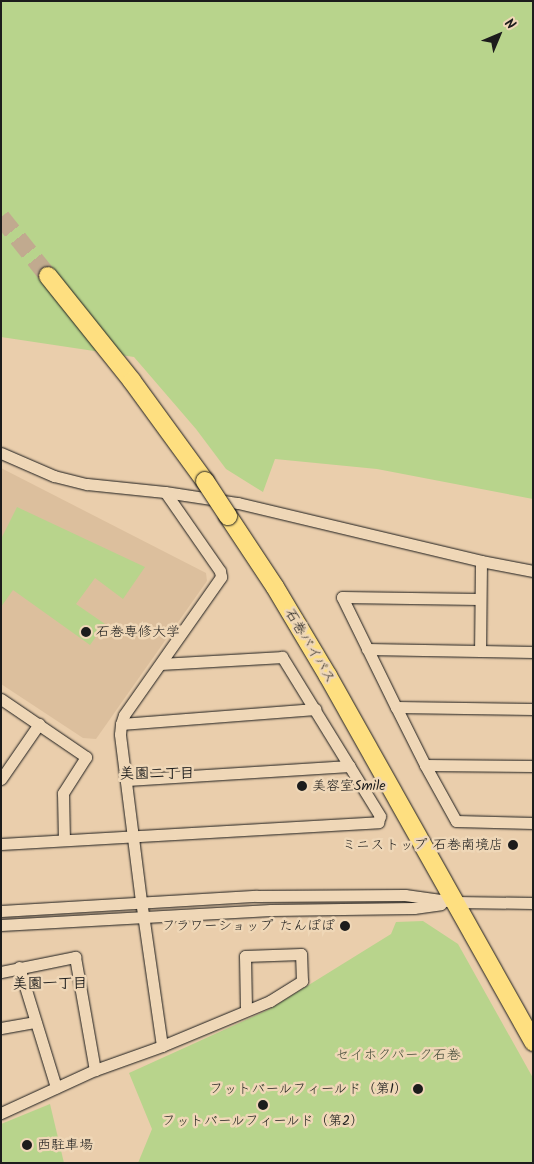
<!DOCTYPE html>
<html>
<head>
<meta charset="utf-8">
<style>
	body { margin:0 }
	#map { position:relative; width:534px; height:1164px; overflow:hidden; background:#eaceac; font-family:Kalam,"Klee One",sans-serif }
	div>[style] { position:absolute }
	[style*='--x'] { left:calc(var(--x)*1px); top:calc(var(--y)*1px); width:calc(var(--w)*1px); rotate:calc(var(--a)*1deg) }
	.built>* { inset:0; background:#dcbf9d }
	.green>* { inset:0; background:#b8d48c }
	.highway-tunnel>* { height:18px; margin-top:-9px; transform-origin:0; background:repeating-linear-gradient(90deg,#c1aa8f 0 18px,transparent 0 27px) }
	.roads { filter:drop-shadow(0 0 1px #1c1c1c) drop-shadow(0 0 1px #1c1c1c) }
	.minor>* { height:11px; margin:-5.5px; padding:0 5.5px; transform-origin:5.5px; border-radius:5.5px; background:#efd7b7 }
	.highway>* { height:18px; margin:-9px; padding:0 9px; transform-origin:9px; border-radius:9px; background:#fedf80 }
	.bridges { filter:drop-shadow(0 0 1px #1c1c1c) drop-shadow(0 0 1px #1c1c1c) }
	.highway-bridge>* { height:18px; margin:-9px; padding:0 9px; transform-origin:9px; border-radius:9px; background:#fedf80 }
	.dots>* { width:14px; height:14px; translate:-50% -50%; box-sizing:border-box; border:2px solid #efd7b7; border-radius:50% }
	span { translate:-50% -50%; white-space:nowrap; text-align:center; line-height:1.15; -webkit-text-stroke:5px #efd7b7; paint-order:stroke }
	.poi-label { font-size:14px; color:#1c1c1c }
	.left { translate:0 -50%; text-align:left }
	.right { translate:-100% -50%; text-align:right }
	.street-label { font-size:14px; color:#1c1c1c }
	.park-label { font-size:14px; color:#434a38 }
	.neighbourhood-label { font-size:15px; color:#1c1c1c; font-weight:700 }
	.frame { position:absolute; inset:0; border:2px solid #1c1c1c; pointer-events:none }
	.north { position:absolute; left:474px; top:10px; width:50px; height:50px; -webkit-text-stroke:4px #efd7b7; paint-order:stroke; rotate:45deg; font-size:14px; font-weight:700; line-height:20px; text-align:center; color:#1c1c1c }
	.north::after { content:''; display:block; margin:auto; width:18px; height:22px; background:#1c1c1c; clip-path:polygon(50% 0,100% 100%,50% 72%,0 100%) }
</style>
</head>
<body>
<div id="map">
	<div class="built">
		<div style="clip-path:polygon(1px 468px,206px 573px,207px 581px,96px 739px,83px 738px,1px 684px)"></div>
	</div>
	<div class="green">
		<div style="clip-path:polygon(1px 1px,533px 1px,533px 499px,377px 469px,275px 459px,263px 492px,226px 469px,196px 429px,134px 357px,1px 337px)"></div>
		<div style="clip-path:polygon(17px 507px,145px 567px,123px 599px,95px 578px,76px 604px,105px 624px,90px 645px,13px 590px,1px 607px,1px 539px)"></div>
		<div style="clip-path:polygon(423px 921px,458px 944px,533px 1078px,533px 1163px,138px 1163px,152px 1129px,129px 1073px,270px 1009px,391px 934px,396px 922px)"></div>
		<div style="clip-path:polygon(50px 1104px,64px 1163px,1px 1163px,1px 1124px)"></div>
	</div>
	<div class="highway-tunnel">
		<div style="--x:1;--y:217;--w:75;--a:51.5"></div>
	</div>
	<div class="roads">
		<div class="minor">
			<div style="--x:1;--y:453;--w:58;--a:23.5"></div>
			<div style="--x:54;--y:476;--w:34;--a:14"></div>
			<div style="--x:87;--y:484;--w:78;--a:5.9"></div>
			<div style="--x:165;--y:492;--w:74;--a:8.6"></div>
			<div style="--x:238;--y:503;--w:250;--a:13.4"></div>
			<div style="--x:481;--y:561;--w:53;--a:10.9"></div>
			<div style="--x:481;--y:561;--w:90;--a:90.6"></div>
			<div style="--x:480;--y:651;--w:53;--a:1.1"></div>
			<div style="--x:479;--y:599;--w:137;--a:-179.2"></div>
			<div style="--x:342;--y:597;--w:123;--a:63.9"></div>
			<div style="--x:396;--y:707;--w:137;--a:0.8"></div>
			<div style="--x:367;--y:649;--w:113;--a:1"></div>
			<div style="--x:1;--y:699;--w:103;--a:34.3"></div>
			<div style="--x:86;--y:757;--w:43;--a:122.6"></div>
			<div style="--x:63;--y:793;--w:46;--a:88.8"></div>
			<div style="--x:396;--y:707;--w:65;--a:63.4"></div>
			<div style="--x:425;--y:765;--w:108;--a:0.5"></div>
			<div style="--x:121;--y:724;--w:195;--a:-4.4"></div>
			<div style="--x:425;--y:765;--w:64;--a:61"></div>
			<div style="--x:456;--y:821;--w:77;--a:1.5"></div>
			<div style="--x:1;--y:779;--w:67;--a:-55.4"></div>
			<div style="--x:127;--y:780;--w:223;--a:-3.6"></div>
			<div style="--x:1;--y:844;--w:378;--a:-3.3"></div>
			<div style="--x:378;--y:822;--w:6;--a:-72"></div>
			<div style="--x:380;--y:816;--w:187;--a:-121.6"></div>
			<div style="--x:282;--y:657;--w:121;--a:176.7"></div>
			<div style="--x:1;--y:911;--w:256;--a:-3.4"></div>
			<div style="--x:257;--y:896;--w:148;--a:-0.4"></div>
			<div style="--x:405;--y:895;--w:50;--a:8"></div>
			<div style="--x:455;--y:902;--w:78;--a:0.7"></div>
			<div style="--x:1;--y:925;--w:270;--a:-3.2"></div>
			<div style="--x:271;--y:910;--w:143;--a:-0.8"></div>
			<div style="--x:414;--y:908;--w:27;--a:-8"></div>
			<div style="--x:19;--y:967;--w:126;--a:72.9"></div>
			<div style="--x:1;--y:972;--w:76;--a:-11.5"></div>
			<div style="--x:75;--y:957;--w:115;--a:80"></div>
			<div style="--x:1;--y:1028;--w:35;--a:-10"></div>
			<div style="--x:162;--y:1046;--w:117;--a:-22.6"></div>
			<div style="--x:270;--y:1001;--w:38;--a:-32"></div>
			<div style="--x:302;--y:981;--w:27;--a:-92"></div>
			<div style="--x:301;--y:954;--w:56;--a:178"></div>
			<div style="--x:245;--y:956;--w:54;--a:88.9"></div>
			<div style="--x:1;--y:1113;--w:103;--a:-24.6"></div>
			<div style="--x:95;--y:1070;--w:71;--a:-19.7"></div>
			<div style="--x:162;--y:1046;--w:147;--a:-98.2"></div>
			<div style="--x:141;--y:901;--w:168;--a:-97.2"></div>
			<div style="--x:120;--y:734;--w:10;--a:-84"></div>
			<div style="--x:121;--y:724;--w:9;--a:-72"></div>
			<div style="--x:124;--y:715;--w:169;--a:-54.9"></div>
			<div style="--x:221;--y:577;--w:6;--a:-99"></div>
			<div style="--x:220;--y:571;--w:96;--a:-124.8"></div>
		</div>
		<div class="highway">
			<div style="--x:48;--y:276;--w:134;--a:51.3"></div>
			<div style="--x:132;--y:381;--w:124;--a:53.9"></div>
			<div style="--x:228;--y:516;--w:85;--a:56.5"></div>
			<div style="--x:275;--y:587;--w:104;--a:59.2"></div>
			<div style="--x:328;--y:676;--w:420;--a:60.7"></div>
		</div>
	</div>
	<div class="bridges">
		<div class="highway-bridge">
			<div style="--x:205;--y:481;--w:42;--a:56.7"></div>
		</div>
	</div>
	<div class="dots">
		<div style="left:86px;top:632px;background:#1c1c1c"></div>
		<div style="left:302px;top:786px;background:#1c1c1c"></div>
		<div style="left:513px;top:845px;background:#1c1c1c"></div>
		<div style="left:345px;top:926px;background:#1c1c1c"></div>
		<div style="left:418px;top:1089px;background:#1c1c1c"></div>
		<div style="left:263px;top:1105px;background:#1c1c1c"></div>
		<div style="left:27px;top:1145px;background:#1c1c1c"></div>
	</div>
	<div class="poi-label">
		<span class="left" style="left:96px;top:632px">石巻専修大学</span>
		<span class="left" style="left:312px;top:786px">美容室Smile</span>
		<span class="right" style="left:503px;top:845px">ミニストップ 石巻南境店</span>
		<span class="right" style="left:335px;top:926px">フラワーショップ たんぽぽ</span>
		<span class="right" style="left:408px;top:1089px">フットバールフィールド（第1）</span>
		<span style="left:263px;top:1121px">フットバールフィールド（第2）</span>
		<span class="left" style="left:37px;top:1145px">西駐車場</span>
	</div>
	<div class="street-label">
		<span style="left:310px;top:646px;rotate:59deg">石巻バイパス</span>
	</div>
	<div class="park-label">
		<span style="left:398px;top:1055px">セイホクパーク石巻</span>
	</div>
	<div class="neighbourhood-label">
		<span style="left:157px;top:775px">美園二丁目</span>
		<span style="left:50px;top:985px">美園一丁目</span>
	</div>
	<div class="frame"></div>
	<div class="north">N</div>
</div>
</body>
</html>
